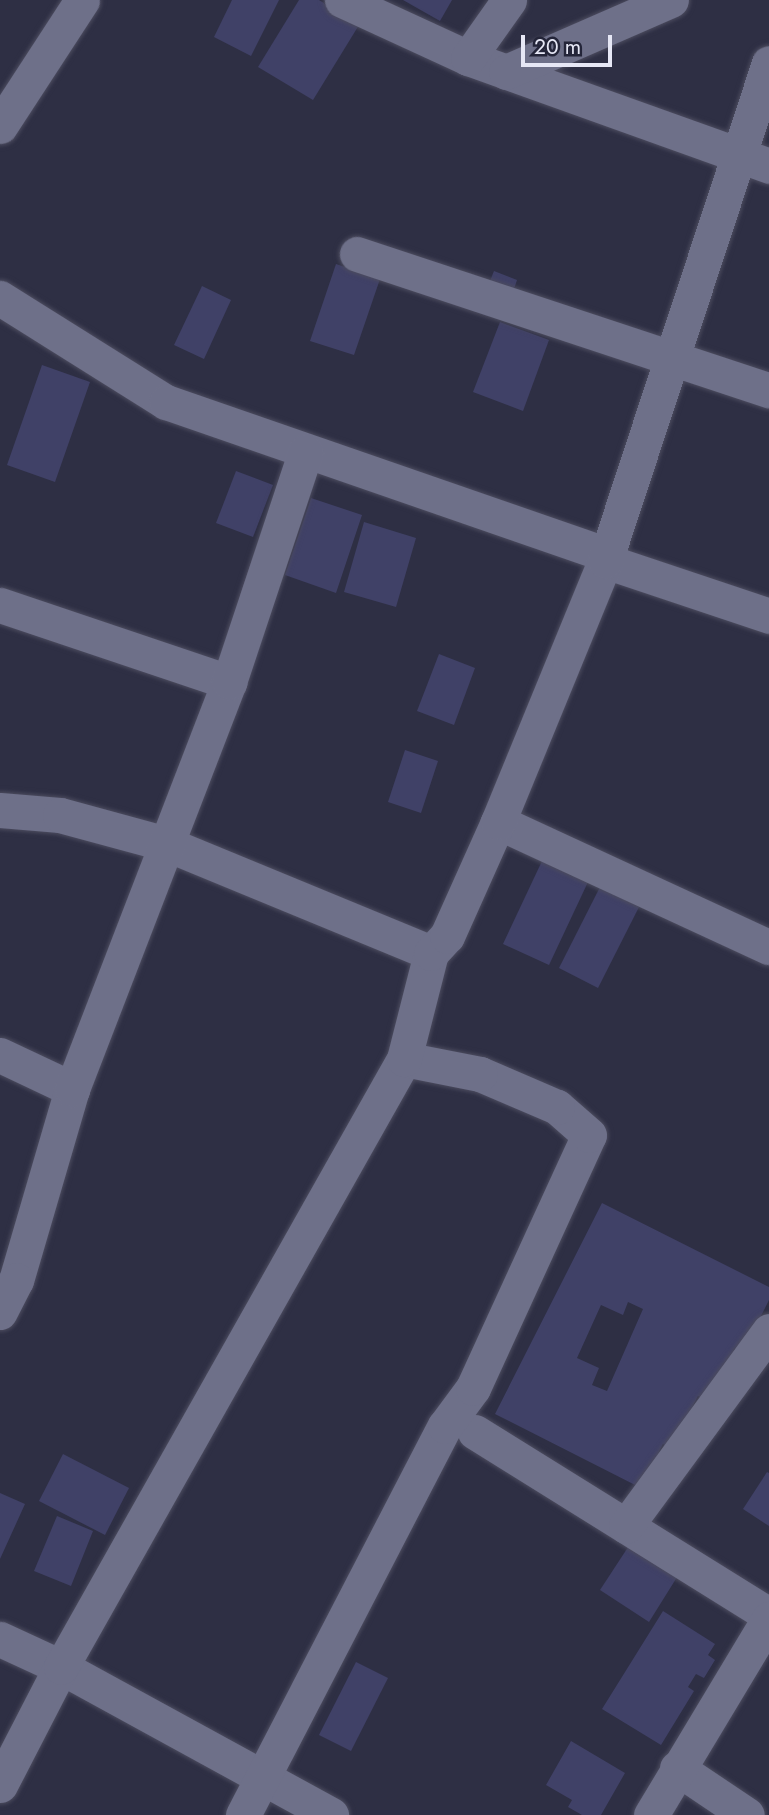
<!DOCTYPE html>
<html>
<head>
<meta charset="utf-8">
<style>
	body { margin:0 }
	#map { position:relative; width:769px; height:1815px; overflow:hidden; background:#2e2f44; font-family:Jost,sans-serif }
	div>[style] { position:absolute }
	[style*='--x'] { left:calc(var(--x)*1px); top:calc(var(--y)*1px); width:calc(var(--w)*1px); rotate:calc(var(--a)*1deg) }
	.building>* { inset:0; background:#404167 }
	.roads { filter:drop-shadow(0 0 2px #4c4c5f) drop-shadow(0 0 2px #4c4c5f) }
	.street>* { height:35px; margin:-17.5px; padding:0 17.5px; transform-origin:17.5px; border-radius:17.5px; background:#6e7089 }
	span { translate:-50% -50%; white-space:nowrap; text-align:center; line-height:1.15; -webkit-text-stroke:7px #242539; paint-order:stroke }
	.scale { position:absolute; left:521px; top:35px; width:91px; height:32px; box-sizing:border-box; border:4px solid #e6e7f5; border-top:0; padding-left:9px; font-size:21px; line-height:24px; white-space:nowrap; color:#e6e7f5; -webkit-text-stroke:5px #242539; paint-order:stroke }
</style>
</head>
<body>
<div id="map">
	<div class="building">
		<div style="clip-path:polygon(232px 0,279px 0,251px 56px,214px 37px)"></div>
		<div style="clip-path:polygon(299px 0,319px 0,359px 25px,313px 100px,258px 67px)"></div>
		<div style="clip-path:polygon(403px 0,452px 0,440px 21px)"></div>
		<div style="clip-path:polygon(336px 264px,380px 279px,354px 355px,310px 341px)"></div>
		<div style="clip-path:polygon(494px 271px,517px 280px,512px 295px,488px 286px)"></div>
		<div style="clip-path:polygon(202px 286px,231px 300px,204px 359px,174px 345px)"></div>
		<div style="clip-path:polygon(500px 322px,549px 340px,523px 411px,473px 392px)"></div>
		<div style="clip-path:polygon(42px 365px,90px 382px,55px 482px,7px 465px)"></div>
		<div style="clip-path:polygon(236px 471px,273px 485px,253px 537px,216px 523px)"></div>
		<div style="clip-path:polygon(311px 498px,362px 515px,336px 593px,285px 575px)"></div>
		<div style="clip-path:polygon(364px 522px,416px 538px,396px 607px,344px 592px)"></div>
		<div style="clip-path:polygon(439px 654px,475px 668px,454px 725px,417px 711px)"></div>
		<div style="clip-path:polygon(405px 750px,438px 761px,421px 813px,388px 802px)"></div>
		<div style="clip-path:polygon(542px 861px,588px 882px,549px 965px,503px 944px)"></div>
		<div style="clip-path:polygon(600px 887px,639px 907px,598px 988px,559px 968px)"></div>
		<div style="clip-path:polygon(evenodd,602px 1203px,769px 1287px,769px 1300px,743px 1352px,735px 1348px,708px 1401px,698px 1396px,671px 1449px,663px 1444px,641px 1488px,495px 1414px,602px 1203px,628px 1302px,643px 1309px,607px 1391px,592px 1385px,599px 1368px,577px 1358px,601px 1305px,623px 1315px,628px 1302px)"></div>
		<div style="clip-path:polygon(63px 1454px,129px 1488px,105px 1535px,39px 1501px)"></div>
		<div style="clip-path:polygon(767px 1472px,769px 1473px,769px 1526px,743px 1509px)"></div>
		<div style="clip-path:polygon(0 1493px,25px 1504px,0 1559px)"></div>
		<div style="clip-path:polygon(57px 1516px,93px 1531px,71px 1586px,34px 1571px)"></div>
		<div style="clip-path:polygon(636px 1535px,684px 1566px,649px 1622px,600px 1590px)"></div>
		<div style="clip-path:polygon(663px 1611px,715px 1644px,708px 1655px,715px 1660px,704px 1678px,696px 1674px,688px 1687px,694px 1691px,661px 1745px,602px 1709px)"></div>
		<div style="clip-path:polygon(356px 1662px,388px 1678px,351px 1751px,319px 1735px)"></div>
		<div style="clip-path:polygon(571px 1741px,625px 1773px,601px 1815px,582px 1815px,568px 1807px,572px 1800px,546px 1785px)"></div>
	</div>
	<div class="roads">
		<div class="street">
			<div style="--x:342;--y:0;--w:139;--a:24.7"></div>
			<div style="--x:468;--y:58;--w:320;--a:19.7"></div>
			<div style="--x:468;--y:58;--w:71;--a:-54.7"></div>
			<div style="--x:506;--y:72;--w:180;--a:-23.6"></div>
			<div style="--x:0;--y:126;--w:150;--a:-56.9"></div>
			<div style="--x:357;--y:254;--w:434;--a:18.3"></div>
			<div style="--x:0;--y:298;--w:196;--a:32.1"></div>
			<div style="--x:166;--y:402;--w:467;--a:19.1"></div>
			<div style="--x:605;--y:561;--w:173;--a:18.5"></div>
			<div style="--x:0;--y:605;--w:242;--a:18.6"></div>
			<div style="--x:0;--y:810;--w:60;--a:4.8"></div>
			<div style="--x:60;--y:815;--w:111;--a:15.2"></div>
			<div style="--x:167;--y:844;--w:286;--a:22.4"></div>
			<div style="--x:498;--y:822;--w:298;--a:24.8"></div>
			<div style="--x:0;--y:1055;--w:80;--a:25.3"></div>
			<div style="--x:72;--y:1089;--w:199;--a:106.3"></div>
			<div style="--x:16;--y:1280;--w:36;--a:117"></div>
			<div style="--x:72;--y:1089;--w:436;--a:-68.9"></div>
			<div style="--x:229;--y:682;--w:243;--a:-71.6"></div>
			<div style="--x:475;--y:1432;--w:346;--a:31.9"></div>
			<div style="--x:626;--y:1526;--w:242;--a:-53.7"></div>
			<div style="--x:0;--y:1639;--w:67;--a:24.7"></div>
			<div style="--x:61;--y:1667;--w:308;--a:28.7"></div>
			<div style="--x:677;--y:1768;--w:84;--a:33.9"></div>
			<div style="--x:0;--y:1785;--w:133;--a:-62.7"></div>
			<div style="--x:61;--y:1667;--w:698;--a:-60.57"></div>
			<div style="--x:243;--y:1815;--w:438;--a:-62.6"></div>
			<div style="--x:445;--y:1426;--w:47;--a:-53.6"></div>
			<div style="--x:473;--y:1388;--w:278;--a:-65.4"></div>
			<div style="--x:589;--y:1135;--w:43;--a:-138.8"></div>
			<div style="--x:557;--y:1107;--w:84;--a:-156.8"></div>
			<div style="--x:480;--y:1074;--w:77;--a:-168.8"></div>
			<div style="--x:404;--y:1059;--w:109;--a:-75.7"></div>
			<div style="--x:431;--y:953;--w:23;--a:-47"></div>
			<div style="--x:447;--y:936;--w:125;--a:-65.9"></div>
			<div style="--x:498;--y:822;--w:282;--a:-67.7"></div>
			<div style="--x:605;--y:561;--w:524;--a:-71.77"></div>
			<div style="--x:651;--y:1815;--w:229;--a:-59"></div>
		</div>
	</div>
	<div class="scale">20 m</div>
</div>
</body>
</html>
